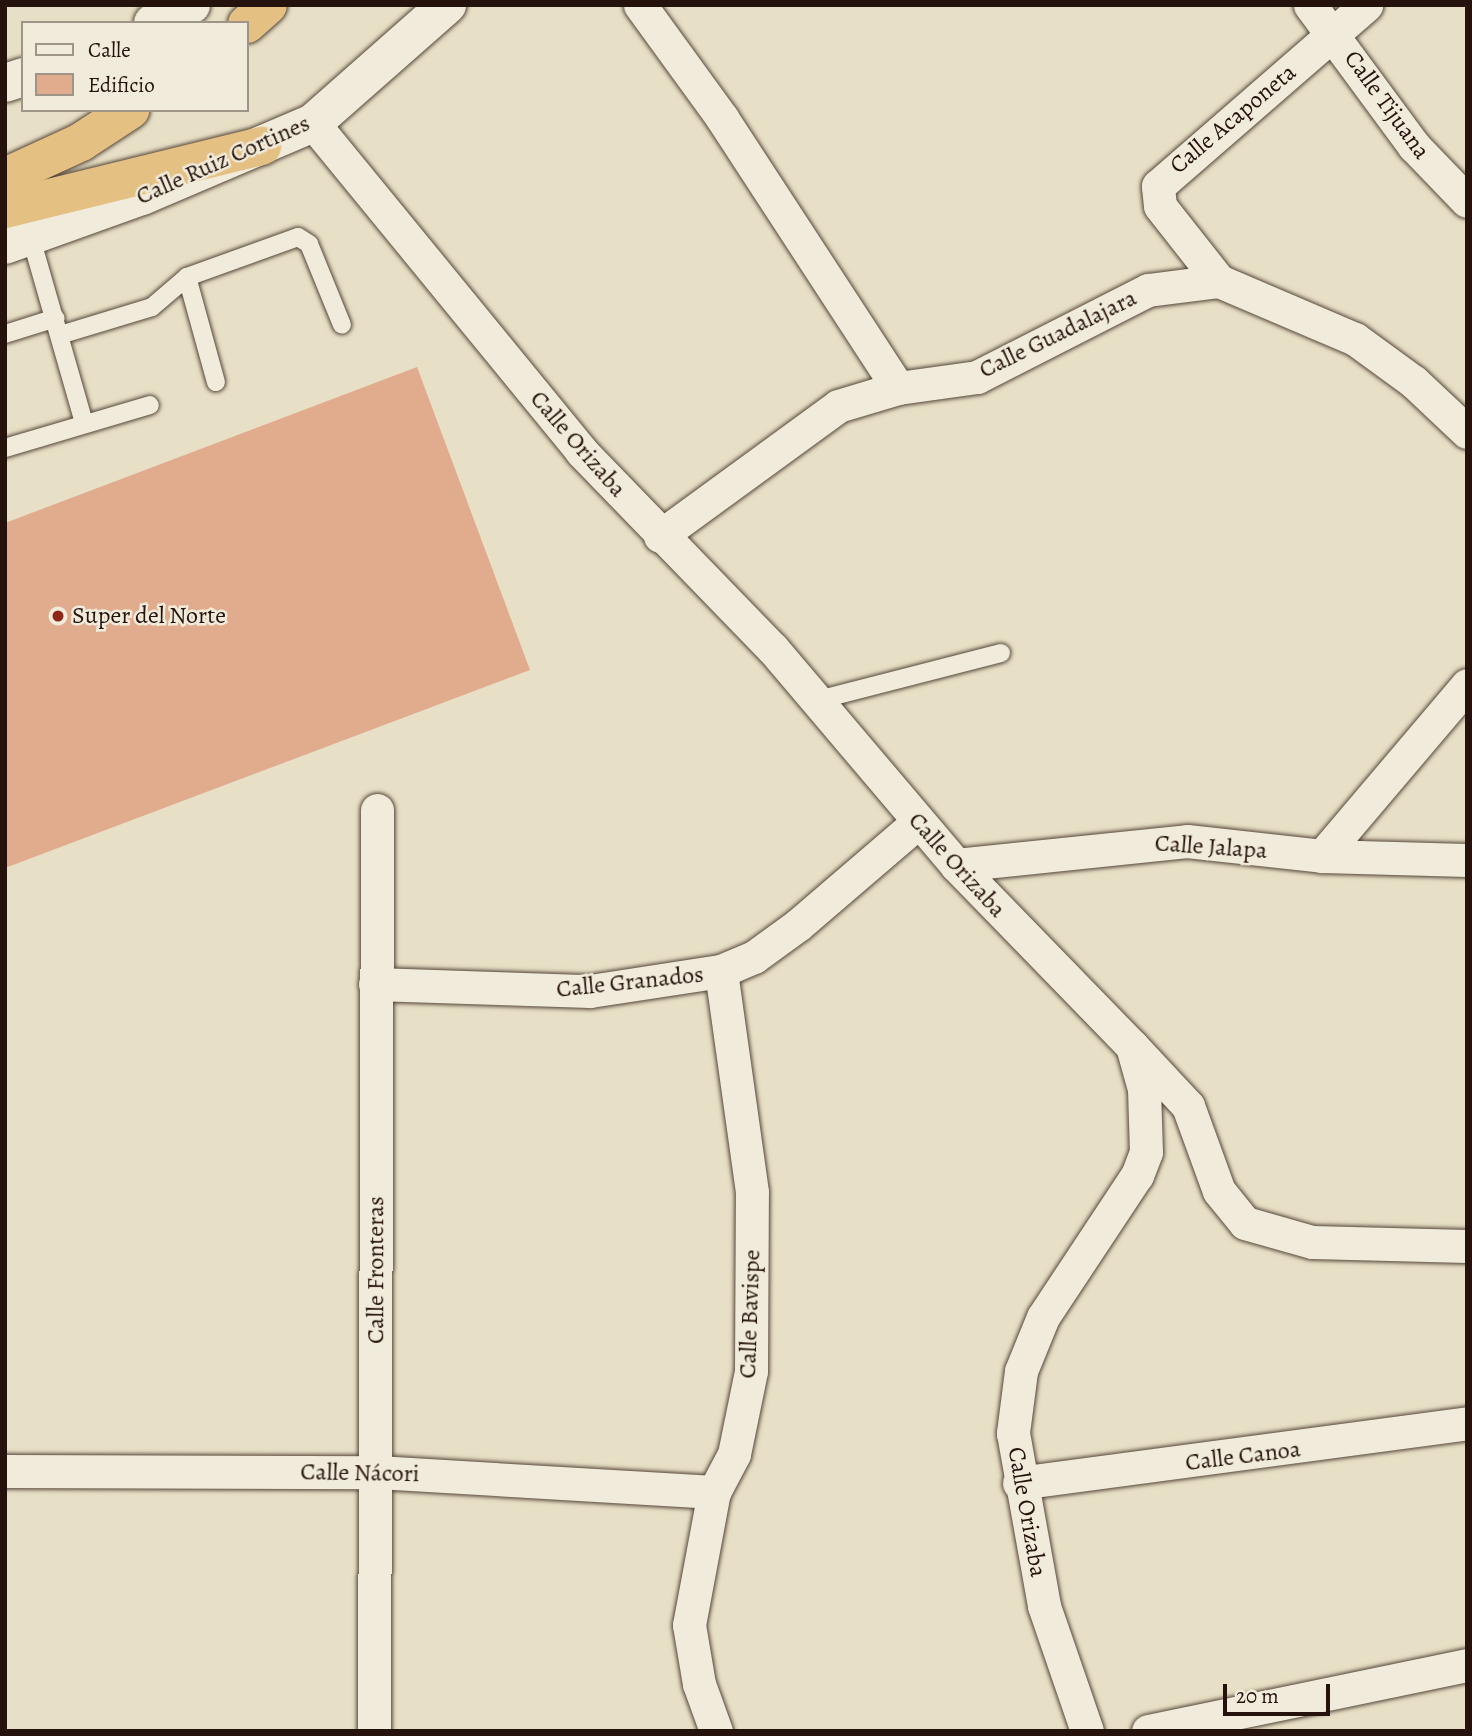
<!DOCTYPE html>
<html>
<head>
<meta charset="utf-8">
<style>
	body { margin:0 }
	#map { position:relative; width:1472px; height:1736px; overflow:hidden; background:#e8e0c6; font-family:Alegreya,serif }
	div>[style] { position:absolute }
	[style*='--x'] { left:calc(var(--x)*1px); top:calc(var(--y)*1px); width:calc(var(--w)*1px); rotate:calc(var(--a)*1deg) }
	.building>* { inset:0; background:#e1ac8d }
	.roads { filter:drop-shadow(0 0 2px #56463a) drop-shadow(0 0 2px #56463a) }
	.service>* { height:18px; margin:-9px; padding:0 9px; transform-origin:9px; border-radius:9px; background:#f0ebda }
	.minor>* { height:33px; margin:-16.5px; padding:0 16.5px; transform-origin:16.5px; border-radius:16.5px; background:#f0ebda }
	.secondary>* { height:38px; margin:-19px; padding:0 19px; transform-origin:19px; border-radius:19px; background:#f0ebda }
	.trunk>* { height:38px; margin:-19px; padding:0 19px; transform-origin:19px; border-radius:19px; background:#e4c083 }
	.dots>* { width:19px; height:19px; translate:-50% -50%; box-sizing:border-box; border:4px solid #f0ebda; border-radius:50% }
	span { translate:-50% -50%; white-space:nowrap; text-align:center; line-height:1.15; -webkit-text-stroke:5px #f0ebda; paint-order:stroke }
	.street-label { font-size:24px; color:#25120c }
	.poi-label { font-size:24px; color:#25120c }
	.left { translate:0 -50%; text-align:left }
	.frame { position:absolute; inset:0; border:7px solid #25120c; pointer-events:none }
	.legend { position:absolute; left:21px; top:21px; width:228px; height:91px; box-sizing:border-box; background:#f0ebda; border:2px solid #9f9488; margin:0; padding:9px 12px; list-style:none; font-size:21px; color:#25120c }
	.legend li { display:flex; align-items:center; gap:14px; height:35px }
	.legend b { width:35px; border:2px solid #9f9488 }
	.scale { position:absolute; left:1223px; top:1684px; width:107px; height:32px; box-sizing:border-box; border:4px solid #25120c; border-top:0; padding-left:9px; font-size:21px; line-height:24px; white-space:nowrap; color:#25120c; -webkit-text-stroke:5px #f0ebda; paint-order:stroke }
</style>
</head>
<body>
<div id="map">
	<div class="building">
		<div style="clip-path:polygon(417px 367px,530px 670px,5px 868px,5px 523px)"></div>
	</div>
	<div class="roads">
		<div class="service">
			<div style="--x:31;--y:238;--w:192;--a:74"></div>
			<div style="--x:187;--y:277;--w:109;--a:74.6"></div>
			<div style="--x:5;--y:334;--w:53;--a:-17.4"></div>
			<div style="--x:60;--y:335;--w:96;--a:-16.9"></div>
			<div style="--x:152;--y:307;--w:46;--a:-40.6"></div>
			<div style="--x:187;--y:277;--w:118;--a:-19.8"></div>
			<div style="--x:298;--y:237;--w:13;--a:32"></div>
			<div style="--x:309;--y:244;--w:87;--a:67.8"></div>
			<div style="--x:5;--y:448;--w:151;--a:-16.5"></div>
			<div style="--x:818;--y:700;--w:189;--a:-14.4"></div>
		</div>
		<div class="minor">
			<div style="--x:640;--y:5;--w:140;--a:54"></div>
			<div style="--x:722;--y:118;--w:322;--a:56.9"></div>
			<div style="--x:1310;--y:5;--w:175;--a:53.6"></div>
			<div style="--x:1414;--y:146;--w:76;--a:46.1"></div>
			<div style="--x:313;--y:123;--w:424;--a:50.7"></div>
			<div style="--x:581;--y:451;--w:276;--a:45.9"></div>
			<div style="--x:773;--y:649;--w:283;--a:49.7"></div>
			<div style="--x:956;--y:865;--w:252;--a:45.8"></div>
			<div style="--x:1132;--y:1046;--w:45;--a:74.4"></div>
			<div style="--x:1144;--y:1089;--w:63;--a:88.2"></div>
			<div style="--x:1146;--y:1152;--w:25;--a:111"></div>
			<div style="--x:1137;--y:1175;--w:170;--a:123.5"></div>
			<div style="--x:1043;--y:1317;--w:58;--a:112.2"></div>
			<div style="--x:1021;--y:1371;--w:63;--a:97.4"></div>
			<div style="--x:1013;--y:1433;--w:176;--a:79.8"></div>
			<div style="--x:1044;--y:1606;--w:132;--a:71"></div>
			<div style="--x:1219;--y:281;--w:95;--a:-128.2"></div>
			<div style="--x:1160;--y:206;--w:20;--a:-96"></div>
			<div style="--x:1158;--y:186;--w:276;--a:-41"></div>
			<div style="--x:660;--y:536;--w:220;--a:-36.1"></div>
			<div style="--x:838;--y:406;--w:63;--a:-16.7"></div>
			<div style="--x:898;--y:388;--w:80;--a:-7.9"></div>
			<div style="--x:977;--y:377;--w:192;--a:-27"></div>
			<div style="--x:1148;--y:290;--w:72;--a:-7.2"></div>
			<div style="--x:1219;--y:281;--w:148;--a:23.1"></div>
			<div style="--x:1355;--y:339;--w:73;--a:36.1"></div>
			<div style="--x:1414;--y:382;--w:73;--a:43.3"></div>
			<div style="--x:1322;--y:856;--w:224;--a:-49.7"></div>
			<div style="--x:956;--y:865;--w:232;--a:-5.9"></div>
			<div style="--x:1187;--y:841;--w:136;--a:6.3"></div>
			<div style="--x:1322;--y:856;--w:145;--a:1.6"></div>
			<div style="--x:375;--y:984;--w:215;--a:1.9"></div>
			<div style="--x:590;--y:991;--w:133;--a:-8.7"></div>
			<div style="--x:721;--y:971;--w:36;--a:-23"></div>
			<div style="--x:754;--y:957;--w:54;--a:-36"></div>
			<div style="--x:798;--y:925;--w:157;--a:-40.6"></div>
			<div style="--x:1133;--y:1047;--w:81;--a:47"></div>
			<div style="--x:1188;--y:1106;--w:90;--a:70"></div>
			<div style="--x:1219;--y:1191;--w:41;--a:50.9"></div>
			<div style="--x:1245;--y:1223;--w:70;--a:15.8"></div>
			<div style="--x:1312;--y:1242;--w:155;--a:1.5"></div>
			<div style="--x:5;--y:1471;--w:372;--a:0.2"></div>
			<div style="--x:377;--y:1472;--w:338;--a:3.4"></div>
			<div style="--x:1019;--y:1483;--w:452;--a:-7.6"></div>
			<div style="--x:374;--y:1731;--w:921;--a:-89.81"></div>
			<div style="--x:716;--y:1731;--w:50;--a:-109.9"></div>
			<div style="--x:699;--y:1684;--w:60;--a:-99.6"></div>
			<div style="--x:689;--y:1625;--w:135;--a:-79.4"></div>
			<div style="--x:714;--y:1492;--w:43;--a:-62.2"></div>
			<div style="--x:734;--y:1454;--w:85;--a:-78.4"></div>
			<div style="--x:751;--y:1371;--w:179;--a:-89.7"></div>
			<div style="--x:752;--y:1192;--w:223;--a:-98"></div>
			<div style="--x:1148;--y:1731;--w:326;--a:-11.7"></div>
		</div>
		<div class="secondary">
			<div style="--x:153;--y:23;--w:42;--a:-25.3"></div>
			<div style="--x:5;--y:83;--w:19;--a:-18"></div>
			<div style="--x:5;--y:245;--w:145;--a:-19.7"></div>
			<div style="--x:142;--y:196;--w:186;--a:-23.1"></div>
			<div style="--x:313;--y:123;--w:179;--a:-41.4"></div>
		</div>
		<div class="trunk">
			<div style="--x:247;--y:24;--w:28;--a:-42"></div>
			<div style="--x:5;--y:177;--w:84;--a:-24.7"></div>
			<div style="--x:81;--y:142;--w:59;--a:-33.1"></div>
			<div style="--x:5;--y:209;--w:265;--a:-13.8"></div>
		</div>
	</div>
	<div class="dots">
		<div style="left:58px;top:616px;background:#8f2418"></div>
	</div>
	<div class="street-label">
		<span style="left:1387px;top:105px;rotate:54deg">Calle Tijuana</span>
		<span style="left:1233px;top:119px;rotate:-40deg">Calle Acaponeta</span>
		<span style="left:223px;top:160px;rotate:-24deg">Calle Ruiz Cortines</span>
		<span style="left:1058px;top:334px;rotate:-26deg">Calle Guadalajara</span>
		<span style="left:578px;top:444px;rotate:49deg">Calle Orizaba</span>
		<span style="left:1211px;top:847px;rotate:4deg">Calle Jalapa</span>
		<span style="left:957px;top:865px;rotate:48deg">Calle Orizaba</span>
		<span style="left:630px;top:982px;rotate:-6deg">Calle Granados</span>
		<span style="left:376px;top:1270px;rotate:-90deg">Calle Fronteras</span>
		<span style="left:750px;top:1314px;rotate:-88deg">Calle Bavispe</span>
		<span style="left:1243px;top:1456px;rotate:-7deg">Calle Canoa</span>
		<span style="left:360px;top:1473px;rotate:1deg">Calle Nácori</span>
		<span style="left:1027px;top:1512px;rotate:80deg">Calle Orizaba</span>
	</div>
	<div class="poi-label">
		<span class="left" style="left:72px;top:616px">Super del Norte</span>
	</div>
	<div class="frame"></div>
	<ul class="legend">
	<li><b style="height:9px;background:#f0ebda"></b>Calle</li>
	<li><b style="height:19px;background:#e1ac8d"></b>Edificio</li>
	</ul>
	<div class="scale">20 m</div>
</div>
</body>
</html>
